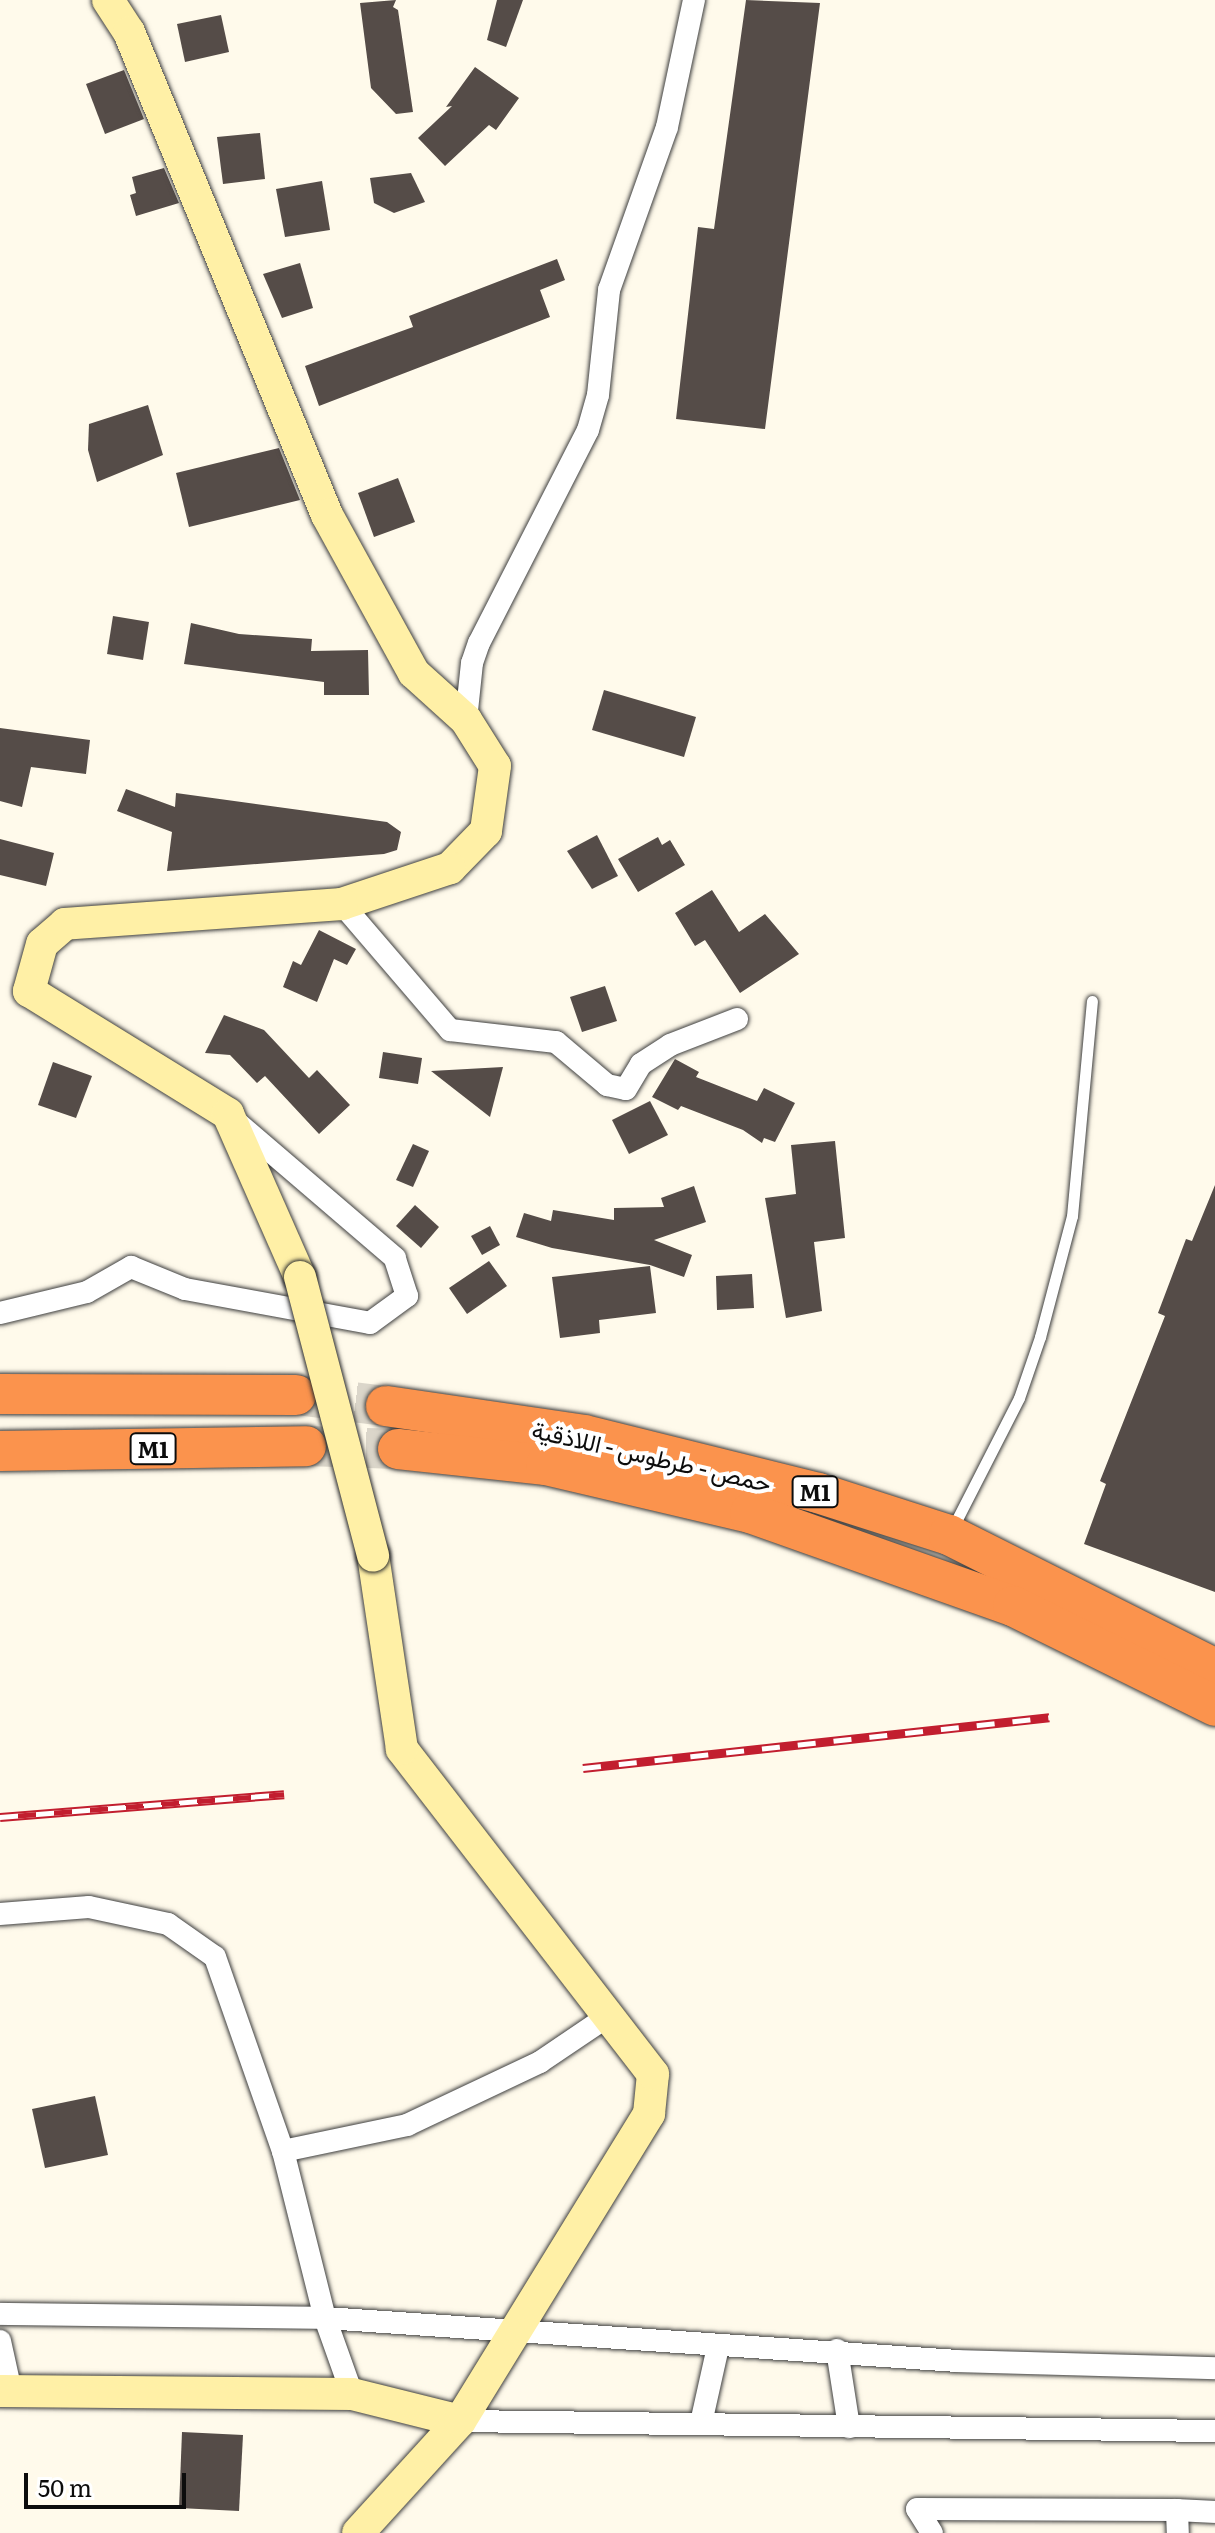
<!DOCTYPE html>
<html>
<head>
<meta charset="utf-8">
<style>
	body { margin:0 }
	#map { position:relative; width:1215px; height:2533px; overflow:hidden; background:#fffaeb; font-family:Literata,Vazirmatn,serif }
	div>[style] { position:absolute }
	[style*='--x'] { left:calc(var(--x)*1px); top:calc(var(--y)*1px); width:calc(var(--w)*1px); rotate:calc(var(--a)*1deg) }
	.building>* { inset:0; background:#554c48 }
	.highway-tunnel>* { height:40px; margin-top:-20px; transform-origin:0; background:repeating-linear-gradient(90deg,#dbd6ca 0 40px,transparent 0 60px) }
	.roads { filter:drop-shadow(0 0 2px #3f3f3f) drop-shadow(0 0 2px #3f3f3f) }
	.lane>* { height:11px; margin:-5.5px; padding:0 5.5px; transform-origin:5.5px; border-radius:5.5px; background:#fff }
	.street>* { height:22px; margin:-11px; padding:0 11px; transform-origin:11px; border-radius:11px; background:#fff }
	.secondary>* { height:32px; margin:-16px; padding:0 16px; transform-origin:16px; border-radius:16px; background:#fff0a6 }
	.highway>* { height:40px; margin:-20px; padding:0 20px; transform-origin:20px; border-radius:20px; background:#fb934d }
	.rail>* { height:9px; margin-top:-4.5px; transform-origin:0; background:repeating-linear-gradient(90deg,#fff 0 18px,#c21e2f 0 36px); box-sizing:border-box; border-block:2px solid #c21e2f }
	.bridges { filter:drop-shadow(0 0 2px #2e2e2e) drop-shadow(0 0 2px #2e2e2e) }
	.secondary-bridge>* { height:32px; margin:-16px; padding:0 16px; transform-origin:16px; border-radius:16px; background:#fff0a6 }
	span { translate:-50% -50%; white-space:nowrap; text-align:center; line-height:1.15; -webkit-text-stroke:8px #fff; paint-order:stroke }
	.shield-label span { padding:2px 6px; background:#fff; border:2px solid; border-radius:6px; -webkit-text-stroke-width:0 }
	.shield-label { font-size:22px; color:#0c0c0c; font-weight:700 }
	.street-label { font-size:24px; color:#0c0c0c }
	.scale { position:absolute; left:24px; top:2473px; width:162px; height:36px; box-sizing:border-box; border:4px solid #0c0c0c; border-top:0; padding-left:10px; font-size:24px; line-height:28px; white-space:nowrap; color:#0c0c0c; -webkit-text-stroke:6px #fff; paint-order:stroke }
</style>
</head>
<body>
<div id="map">
	<div class="building">
		<div style="clip-path:polygon(396px 0,393px 7px,398px 10px,413px 112px,396px 114px,371px 88px,360px 3px)"></div>
		<div style="clip-path:polygon(497px 0,523px 0,506px 47px,487px 40px)"></div>
		<div style="clip-path:polygon(746px 0,820px 3px,765px 429px,676px 419px,698px 227px,714px 229px)"></div>
		<div style="clip-path:polygon(221px 15px,229px 52px,185px 62px,177px 24px)"></div>
		<div style="clip-path:polygon(475px 67px,519px 98px,496px 130px,489px 125px,445px 166px,418px 138px,452px 106px,446px 107px)"></div>
		<div style="clip-path:polygon(124px 70px,144px 119px,105px 134px,86px 84px)"></div>
		<div style="clip-path:polygon(260px 133px,265px 179px,223px 184px,217px 137px)"></div>
		<div style="clip-path:polygon(164px 168px,179px 203px,136px 216px,130px 195px,136px 193px,132px 177px)"></div>
		<div style="clip-path:polygon(411px 173px,425px 202px,394px 213px,374px 203px,370px 178px)"></div>
		<div style="clip-path:polygon(322px 181px,330px 230px,285px 237px,276px 189px)"></div>
		<div style="clip-path:polygon(557px 259px,565px 280px,540px 290px,550px 317px,319px 406px,305px 366px,413px 327px,409px 316px)"></div>
		<div style="clip-path:polygon(300px 263px,313px 308px,282px 318px,263px 274px)"></div>
		<div style="clip-path:polygon(148px 405px,163px 455px,97px 482px,88px 450px,89px 424px)"></div>
		<div style="clip-path:polygon(279px 448px,300px 500px,189px 527px,176px 473px)"></div>
		<div style="clip-path:polygon(398px 478px,415px 522px,374px 537px,358px 493px)"></div>
		<div style="clip-path:polygon(113px 616px,149px 622px,143px 660px,107px 654px)"></div>
		<div style="clip-path:polygon(191px 623px,239px 634px,312px 639px,311px 651px,368px 650px,369px 695px,324px 695px,324px 682px,184px 664px)"></div>
		<div style="clip-path:polygon(604px 690px,696px 717px,684px 757px,592px 730px)"></div>
		<div style="clip-path:polygon(0 728px,90px 740px,86px 774px,31px 767px,22px 807px,0 801px)"></div>
		<div style="clip-path:polygon(126px 789px,175px 807px,176px 793px,387px 822px,401px 832px,397px 850px,384px 854px,167px 871px,172px 832px,117px 811px)"></div>
		<div style="clip-path:polygon(597px 835px,618px 876px,592px 889px,567px 851px)"></div>
		<div style="clip-path:polygon(658px 837px,662px 845px,670px 840px,685px 865px,638px 892px,618px 859px)"></div>
		<div style="clip-path:polygon(0 839px,54px 853px,46px 886px,0 875px)"></div>
		<div style="clip-path:polygon(712px 890px,739px 932px,765px 914px,799px 954px,740px 993px,705px 940px,695px 946px,675px 913px)"></div>
		<div style="clip-path:polygon(319px 930px,356px 949px,347px 965px,334px 959px,317px 1002px,283px 987px,293px 961px,301px 965px)"></div>
		<div style="clip-path:polygon(605px 986px,617px 1021px,582px 1032px,570px 997px)"></div>
		<div style="clip-path:polygon(224px 1015px,264px 1030px,309px 1078px,317px 1070px,350px 1105px,319px 1134px,265px 1076px,257px 1083px,230px 1055px,205px 1053px)"></div>
		<div style="clip-path:polygon(383px 1052px,422px 1058px,418px 1084px,379px 1078px)"></div>
		<div style="clip-path:polygon(675px 1059px,699px 1072px,696px 1077px,757px 1101px,764px 1088px,795px 1103px,775px 1142px,764px 1138px,762px 1143px,743px 1130px,681px 1106px,678px 1110px,652px 1097px)"></div>
		<div style="clip-path:polygon(53px 1062px,92px 1076px,76px 1118px,38px 1105px)"></div>
		<div style="clip-path:polygon(503px 1067px,490px 1117px,431px 1071px)"></div>
		<div style="clip-path:polygon(650px 1101px,668px 1135px,629px 1154px,612px 1120px)"></div>
		<div style="clip-path:polygon(835px 1141px,845px 1238px,814px 1242px,822px 1311px,786px 1318px,765px 1198px,796px 1194px,791px 1145px)"></div>
		<div style="clip-path:polygon(413px 1144px,429px 1151px,413px 1187px,396px 1180px)"></div>
		<div style="clip-path:polygon(1215px 1185px,1215px 1592px,1084px 1544px,1106px 1484px,1100px 1481px,1165px 1316px,1158px 1313px,1186px 1239px,1192px 1241px)"></div>
		<div style="clip-path:polygon(694px 1186px,706px 1222px,654px 1240px,692px 1255px,684px 1277px,650px 1265px,552px 1248px,516px 1237px,524px 1213px,551px 1221px,553px 1210px,614px 1220px,614px 1208px,664px 1207px,661px 1198px)"></div>
		<div style="clip-path:polygon(415px 1205px,439px 1227px,421px 1248px,396px 1226px)"></div>
		<div style="clip-path:polygon(490px 1226px,500px 1245px,482px 1255px,471px 1236px)"></div>
		<div style="clip-path:polygon(489px 1261px,507px 1286px,467px 1314px,449px 1288px)"></div>
		<div style="clip-path:polygon(650px 1266px,656px 1313px,599px 1320px,600px 1333px,560px 1338px,552px 1277px)"></div>
		<div style="clip-path:polygon(752px 1274px,754px 1308px,717px 1310px,716px 1276px)"></div>
		<div style="clip-path:polygon(95px 2096px,108px 2155px,45px 2168px,32px 2109px)"></div>
		<div style="clip-path:polygon(182px 2432px,243px 2435px,239px 2511px,179px 2508px)"></div>
	</div>
	<div class="highway-tunnel">
		<div style="--x:296;--y:1395;--w:91;--a:7"></div>
		<div style="--x:306;--y:1446;--w:92;--a:1.9"></div>
	</div>
	<div class="roads">
		<div class="lane">
			<div style="--x:951;--y:1531;--w:149;--a:-62.9"></div>
			<div style="--x:1019;--y:1398;--w:65;--a:-71"></div>
			<div style="--x:1040;--y:1337;--w:125;--a:-75.2"></div>
			<div style="--x:1072;--y:1216;--w:216;--a:-84.7"></div>
		</div>
		<div class="street">
			<div style="--x:466;--y:720;--w:57;--a:-84"></div>
			<div style="--x:472;--y:663;--w:21;--a:-71"></div>
			<div style="--x:479;--y:643;--w:239;--a:-62.9"></div>
			<div style="--x:588;--y:430;--w:36;--a:-74"></div>
			<div style="--x:598;--y:395;--w:106;--a:-84"></div>
			<div style="--x:609;--y:290;--w:173;--a:-70.4"></div>
			<div style="--x:667;--y:127;--w:130;--a:-78"></div>
			<div style="--x:342;--y:904;--w:166;--a:49.4"></div>
			<div style="--x:450;--y:1030;--w:107;--a:6.5"></div>
			<div style="--x:556;--y:1042;--w:67;--a:40.1"></div>
			<div style="--x:607;--y:1085;--w:19;--a:12"></div>
			<div style="--x:626;--y:1089;--w:29;--a:-59"></div>
			<div style="--x:641;--y:1064;--w:35;--a:-33"></div>
			<div style="--x:670;--y:1045;--w:72;--a:-21.2"></div>
			<div style="--x:0;--y:1313;--w:89;--a:-13.6"></div>
			<div style="--x:87;--y:1292;--w:51;--a:-29.6"></div>
			<div style="--x:131;--y:1267;--w:58;--a:22.2"></div>
			<div style="--x:185;--y:1289;--w:188;--a:10.4"></div>
			<div style="--x:370;--y:1323;--w:46;--a:-36.1"></div>
			<div style="--x:407;--y:1296;--w:40;--a:-108"></div>
			<div style="--x:395;--y:1258;--w:212;--a:-139.4"></div>
			<div style="--x:0;--y:1914;--w:89;--a:-4.5"></div>
			<div style="--x:89;--y:1907;--w:81;--a:12.1"></div>
			<div style="--x:168;--y:1924;--w:57;--a:35.1"></div>
			<div style="--x:215;--y:1957;--w:206;--a:70.7"></div>
			<div style="--x:283;--y:2151;--w:172;--a:75.9"></div>
			<div style="--x:325;--y:2318;--w:81;--a:70.4"></div>
			<div style="--x:283;--y:2151;--w:127;--a:-11.8"></div>
			<div style="--x:407;--y:2125;--w:147;--a:-25.3"></div>
			<div style="--x:540;--y:2062;--w:82;--a:-34.1"></div>
			<div style="--x:0;--y:2314;--w:325;--a:0.7"></div>
			<div style="--x:325;--y:2318;--w:633;--a:3.89"></div>
			<div style="--x:957;--y:2361;--w:258;--a:1.6"></div>
			<div style="--x:0;--y:2341;--w:51;--a:77.6"></div>
			<div style="--x:837;--y:2350;--w:78;--a:81.1"></div>
			<div style="--x:460;--y:2421;--w:755;--a:0.76"></div>
			<div style="--x:701;--y:2423;--w:78;--a:-77.4"></div>
			<div style="--x:1177;--y:2510;--w:38;--a:3"></div>
			<div style="--x:932;--y:2533;--w:28;--a:-122"></div>
			<div style="--x:917;--y:2509;--w:260;--a:0.2"></div>
			<div style="--x:1177;--y:2510;--w:23;--a:88"></div>
		</div>
		<div class="secondary">
			<div style="--x:108;--y:0;--w:38;--a:57"></div>
			<div style="--x:129;--y:32;--w:522;--a:67.71"></div>
			<div style="--x:327;--y:515;--w:180;--a:61.2"></div>
			<div style="--x:414;--y:673;--w:70;--a:42.1"></div>
			<div style="--x:466;--y:720;--w:54;--a:57.8"></div>
			<div style="--x:495;--y:766;--w:66;--a:97.9"></div>
			<div style="--x:486;--y:831;--w:52;--a:134.2"></div>
			<div style="--x:450;--y:868;--w:114;--a:161.6"></div>
			<div style="--x:342;--y:904;--w:278;--a:175.9"></div>
			<div style="--x:65;--y:924;--w:30;--a:139"></div>
			<div style="--x:42;--y:944;--w:49;--a:105.5"></div>
			<div style="--x:29;--y:991;--w:234;--a:31.7"></div>
			<div style="--x:228;--y:1114;--w:178;--a:66.2"></div>
			<div style="--x:0;--y:2391;--w:352;--a:0.5"></div>
			<div style="--x:352;--y:2394;--w:111;--a:14"></div>
			<div style="--x:358;--y:2533;--w:151;--a:-47.7"></div>
			<div style="--x:460;--y:2421;--w:361;--a:-58.4"></div>
			<div style="--x:649;--y:2114;--w:40;--a:-84.3"></div>
			<div style="--x:653;--y:2074;--w:411;--a:-127.7"></div>
			<div style="--x:402;--y:1749;--w:195;--a:-98.5"></div>
		</div>
		<div class="highway">
			<div style="--x:0;--y:1394;--w:296;--a:0.2"></div>
			<div style="--x:386;--y:1406;--w:200;--a:8.3"></div>
			<div style="--x:584;--y:1435;--w:241;--a:13.9"></div>
			<div style="--x:818;--y:1493;--w:138;--a:17.8"></div>
			<div style="--x:949;--y:1535;--w:298;--a:26.7"></div>
			<div style="--x:398;--y:1449;--w:149;--a:6.2"></div>
			<div style="--x:546;--y:1465;--w:210;--a:13.2"></div>
			<div style="--x:750;--y:1513;--w:279;--a:19.5"></div>
			<div style="--x:1013;--y:1606;--w:225;--a:26.3"></div>
			<div style="--x:0;--y:1451;--w:306;--a:-0.9"></div>
		</div>
	</div>
	<div class="rail">
		<div style="--x:583;--y:1768;--w:469;--a:-6.2"></div>
		<div style="--x:0;--y:1817;--w:285;--a:-4.6"></div>
	</div>
	<div class="bridges">
		<div class="secondary-bridge">
			<div style="--x:300;--y:1277;--w:288;--a:75.3"></div>
		</div>
	</div>
	<div class="shield-label">
		<span style="left:153px;top:1449px">M1</span>
		<span style="left:815px;top:1492px">M1</span>
	</div>
	<div class="street-label">
		<span style="left:652px;top:1455px;rotate:13deg">حمص - طرطوس - اللاذقية</span>
	</div>
	<div class="scale">50 m</div>
</div>
</body>
</html>
